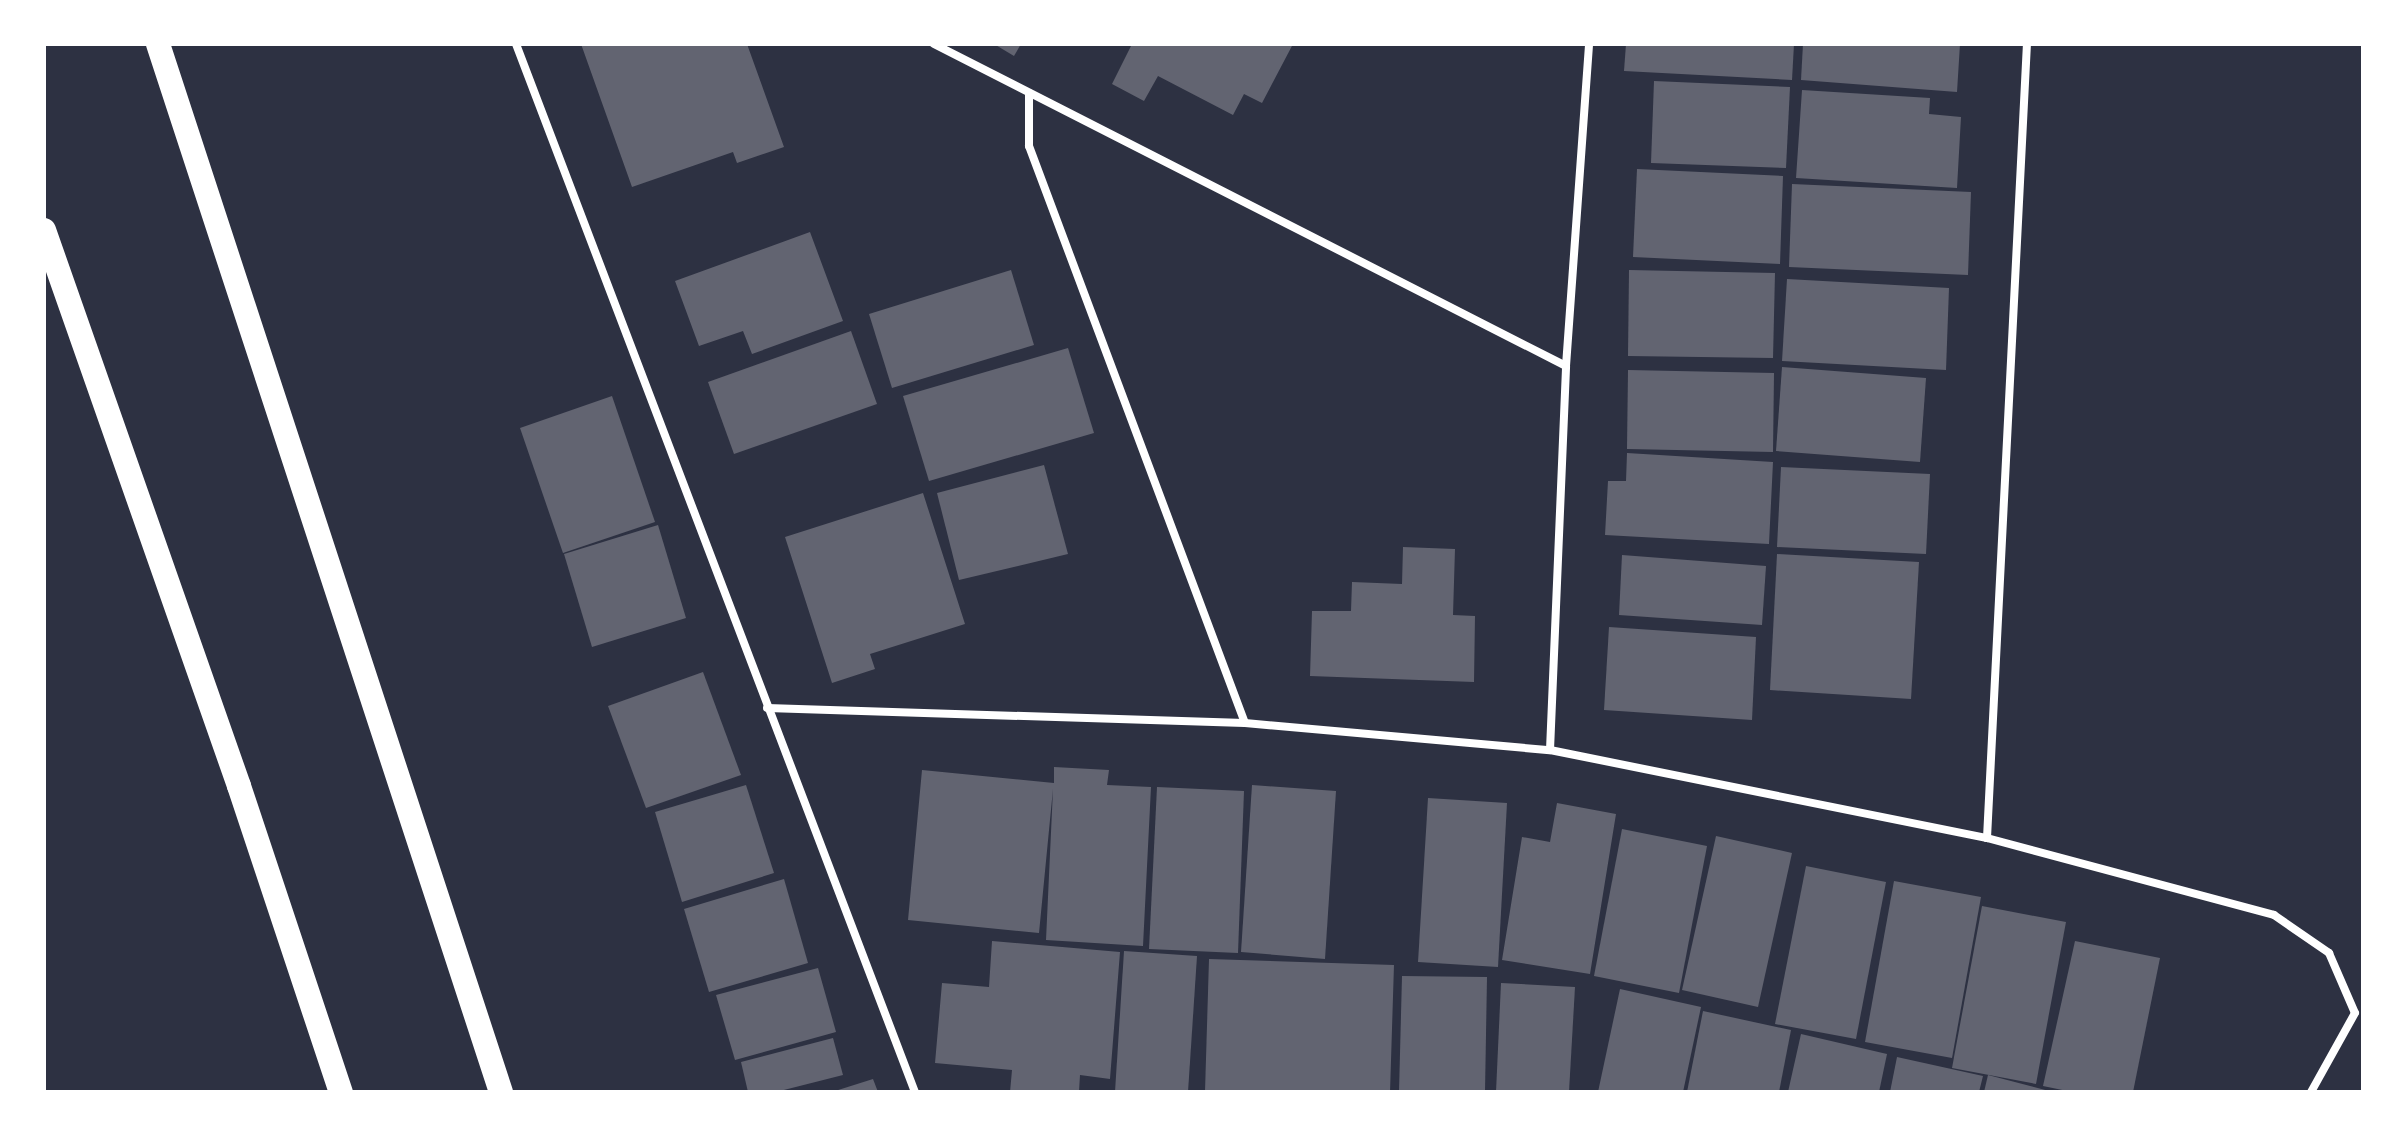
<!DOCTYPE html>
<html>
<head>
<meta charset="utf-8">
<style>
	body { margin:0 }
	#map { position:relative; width:2407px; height:1136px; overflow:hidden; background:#2d3142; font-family:"Space Grotesk",sans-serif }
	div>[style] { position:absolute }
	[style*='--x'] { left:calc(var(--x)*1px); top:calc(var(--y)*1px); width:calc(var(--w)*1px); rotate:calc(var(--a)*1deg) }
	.building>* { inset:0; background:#626471 }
	.minor>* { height:8px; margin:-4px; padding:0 4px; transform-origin:4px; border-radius:4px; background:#fff }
	.motorway>* { height:24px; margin:-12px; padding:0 12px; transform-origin:12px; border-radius:12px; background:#fff }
	span { translate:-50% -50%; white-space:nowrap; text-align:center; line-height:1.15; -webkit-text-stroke:6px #fff; paint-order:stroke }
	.frame { position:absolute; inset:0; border:46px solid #fff; pointer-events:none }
</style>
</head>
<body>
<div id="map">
	<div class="building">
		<div style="clip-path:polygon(581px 44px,747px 44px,784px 147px,737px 163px,733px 152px,632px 187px)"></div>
		<div style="clip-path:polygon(994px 44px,1021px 44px,1014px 56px)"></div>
		<div style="clip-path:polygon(1132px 44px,1293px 44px,1262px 103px,1244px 94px,1233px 115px,1158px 76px,1144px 101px,1112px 84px)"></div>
		<div style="clip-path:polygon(1626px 44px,1794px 44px,1792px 80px,1624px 71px)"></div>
		<div style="clip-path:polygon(1803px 44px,1960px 44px,1957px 92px,1801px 80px)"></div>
		<div style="clip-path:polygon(1654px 81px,1790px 87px,1786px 168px,1651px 163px)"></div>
		<div style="clip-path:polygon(1802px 90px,1930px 98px,1929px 114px,1961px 117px,1957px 188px,1796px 178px)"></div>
		<div style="clip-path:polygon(1637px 169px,1783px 176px,1780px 264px,1633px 257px)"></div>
		<div style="clip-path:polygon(1792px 184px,1971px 192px,1968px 275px,1789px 267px)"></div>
		<div style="clip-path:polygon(810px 232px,843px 321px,752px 354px,743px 331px,699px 346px,675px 281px)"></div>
		<div style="clip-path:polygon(1011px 270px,1034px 345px,892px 388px,869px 314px)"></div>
		<div style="clip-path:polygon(1629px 270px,1775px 273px,1773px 358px,1628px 356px)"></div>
		<div style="clip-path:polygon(1787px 279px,1949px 288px,1946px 370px,1782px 361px)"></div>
		<div style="clip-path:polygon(851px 331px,877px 404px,734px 454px,708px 382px)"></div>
		<div style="clip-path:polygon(1068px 348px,1094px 433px,929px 481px,903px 396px)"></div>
		<div style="clip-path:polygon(1782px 367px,1926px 378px,1920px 462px,1776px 451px)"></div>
		<div style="clip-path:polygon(1628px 370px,1774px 373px,1773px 452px,1627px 449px)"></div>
		<div style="clip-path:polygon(612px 396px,655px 522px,563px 553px,520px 428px)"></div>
		<div style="clip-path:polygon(1627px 453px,1773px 462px,1769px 544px,1605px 535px,1608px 481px,1626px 481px)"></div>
		<div style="clip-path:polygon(1044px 465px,1068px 554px,959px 580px,937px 493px)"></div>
		<div style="clip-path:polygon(1781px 467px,1930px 474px,1926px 554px,1777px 547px)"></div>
		<div style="clip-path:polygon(923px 493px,965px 624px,870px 654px,875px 669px,832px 683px,785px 537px)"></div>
		<div style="clip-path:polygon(658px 525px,686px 618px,592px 647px,564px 554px)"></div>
		<div style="clip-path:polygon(1403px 547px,1455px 549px,1453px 615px,1475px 616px,1474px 682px,1310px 676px,1312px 611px,1351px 611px,1352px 582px,1402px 584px)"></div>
		<div style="clip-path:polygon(1777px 554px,1919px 562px,1911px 699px,1770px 690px)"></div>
		<div style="clip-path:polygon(1622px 555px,1766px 566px,1762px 625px,1619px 615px)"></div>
		<div style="clip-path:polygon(1609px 627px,1756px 637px,1752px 720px,1604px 710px)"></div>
		<div style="clip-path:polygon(703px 672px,741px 775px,646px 808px,608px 706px)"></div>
		<div style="clip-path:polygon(1054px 767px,1109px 770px,1107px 785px,1151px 787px,1143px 946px,1046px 940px,1053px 789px,1039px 933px,908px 920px,922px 770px,1054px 783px)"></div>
		<div style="clip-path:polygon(746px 785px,774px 873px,682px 902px,655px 812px)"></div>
		<div style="clip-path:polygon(1252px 785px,1336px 791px,1325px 959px,1241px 952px)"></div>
		<div style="clip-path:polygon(1157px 787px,1244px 791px,1238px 953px,1149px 949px)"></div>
		<div style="clip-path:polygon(1428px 798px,1507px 803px,1498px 967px,1418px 962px)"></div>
		<div style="clip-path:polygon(1557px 803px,1616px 814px,1590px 974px,1502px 960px,1522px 837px,1550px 842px)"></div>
		<div style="clip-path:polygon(1622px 829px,1707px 846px,1679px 993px,1594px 976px)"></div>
		<div style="clip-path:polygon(1716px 836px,1792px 853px,1758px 1007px,1682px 990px)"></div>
		<div style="clip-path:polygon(1806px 866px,1886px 882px,1856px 1039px,1775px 1024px)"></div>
		<div style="clip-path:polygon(784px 879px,808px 963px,709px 992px,684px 909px)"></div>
		<div style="clip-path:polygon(1894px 881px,1981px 897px,1952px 1058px,1865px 1042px)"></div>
		<div style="clip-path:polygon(1982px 906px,2066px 922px,2036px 1084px,1952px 1068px)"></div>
		<div style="clip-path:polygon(992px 941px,1120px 952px,1110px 1079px,1080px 1075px,1079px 1092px,1010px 1092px,1012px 1070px,935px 1063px,942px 983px,989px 987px)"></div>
		<div style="clip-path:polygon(2075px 941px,2160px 958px,2133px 1092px,2072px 1092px,2043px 1086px)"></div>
		<div style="clip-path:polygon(1124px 951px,1197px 956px,1188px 1092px,1115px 1092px)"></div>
		<div style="clip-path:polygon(1209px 959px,1394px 965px,1390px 1092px,1205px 1092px)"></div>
		<div style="clip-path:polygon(818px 968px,836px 1032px,735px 1060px,716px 995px)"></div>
		<div style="clip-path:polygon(1402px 976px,1487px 977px,1485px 1092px,1399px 1092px)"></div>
		<div style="clip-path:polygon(1501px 983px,1575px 987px,1569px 1092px,1496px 1092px)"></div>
		<div style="clip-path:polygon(1620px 989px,1701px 1007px,1683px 1092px,1598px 1092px)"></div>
		<div style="clip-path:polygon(1703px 1011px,1791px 1030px,1779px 1092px,1687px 1092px)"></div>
		<div style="clip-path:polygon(1801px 1034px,1887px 1054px,1879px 1092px,1788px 1092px)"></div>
		<div style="clip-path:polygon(833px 1038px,843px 1075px,776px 1092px,748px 1092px,741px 1062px)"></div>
		<div style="clip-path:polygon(1897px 1057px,1983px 1076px,1979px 1092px,1890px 1092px)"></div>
		<div style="clip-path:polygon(1988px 1075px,2049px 1091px,2049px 1092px,1984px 1092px)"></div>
		<div style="clip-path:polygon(873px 1079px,878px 1092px,835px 1092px,835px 1091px)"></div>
	</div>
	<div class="minor">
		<div style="--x:516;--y:44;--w:1121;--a:69.16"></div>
		<div style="--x:934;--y:44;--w:709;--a:27"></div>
		<div style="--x:1029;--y:93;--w:53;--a:90"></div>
		<div style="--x:1029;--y:146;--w:616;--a:69.48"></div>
		<div style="--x:767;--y:708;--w:478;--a:1.8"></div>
		<div style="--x:1245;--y:723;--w:306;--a:5.1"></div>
		<div style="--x:1550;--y:750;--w:446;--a:11.4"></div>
		<div style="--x:1987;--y:838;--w:297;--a:15"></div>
		<div style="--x:2274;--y:915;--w:67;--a:34.6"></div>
		<div style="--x:2329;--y:953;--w:65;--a:66.6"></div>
		<div style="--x:2355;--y:1013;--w:90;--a:119.1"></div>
		<div style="--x:1550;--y:750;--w:384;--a:-87.6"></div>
		<div style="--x:1566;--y:366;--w:323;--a:-85.9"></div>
		<div style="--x:1987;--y:838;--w:795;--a:-87.12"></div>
	</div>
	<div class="motorway">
		<div style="--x:158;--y:44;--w:1103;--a:71.88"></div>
		<div style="--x:44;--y:230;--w:589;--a:70.67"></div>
		<div style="--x:239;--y:786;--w:323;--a:71.6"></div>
	</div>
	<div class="frame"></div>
</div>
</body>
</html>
